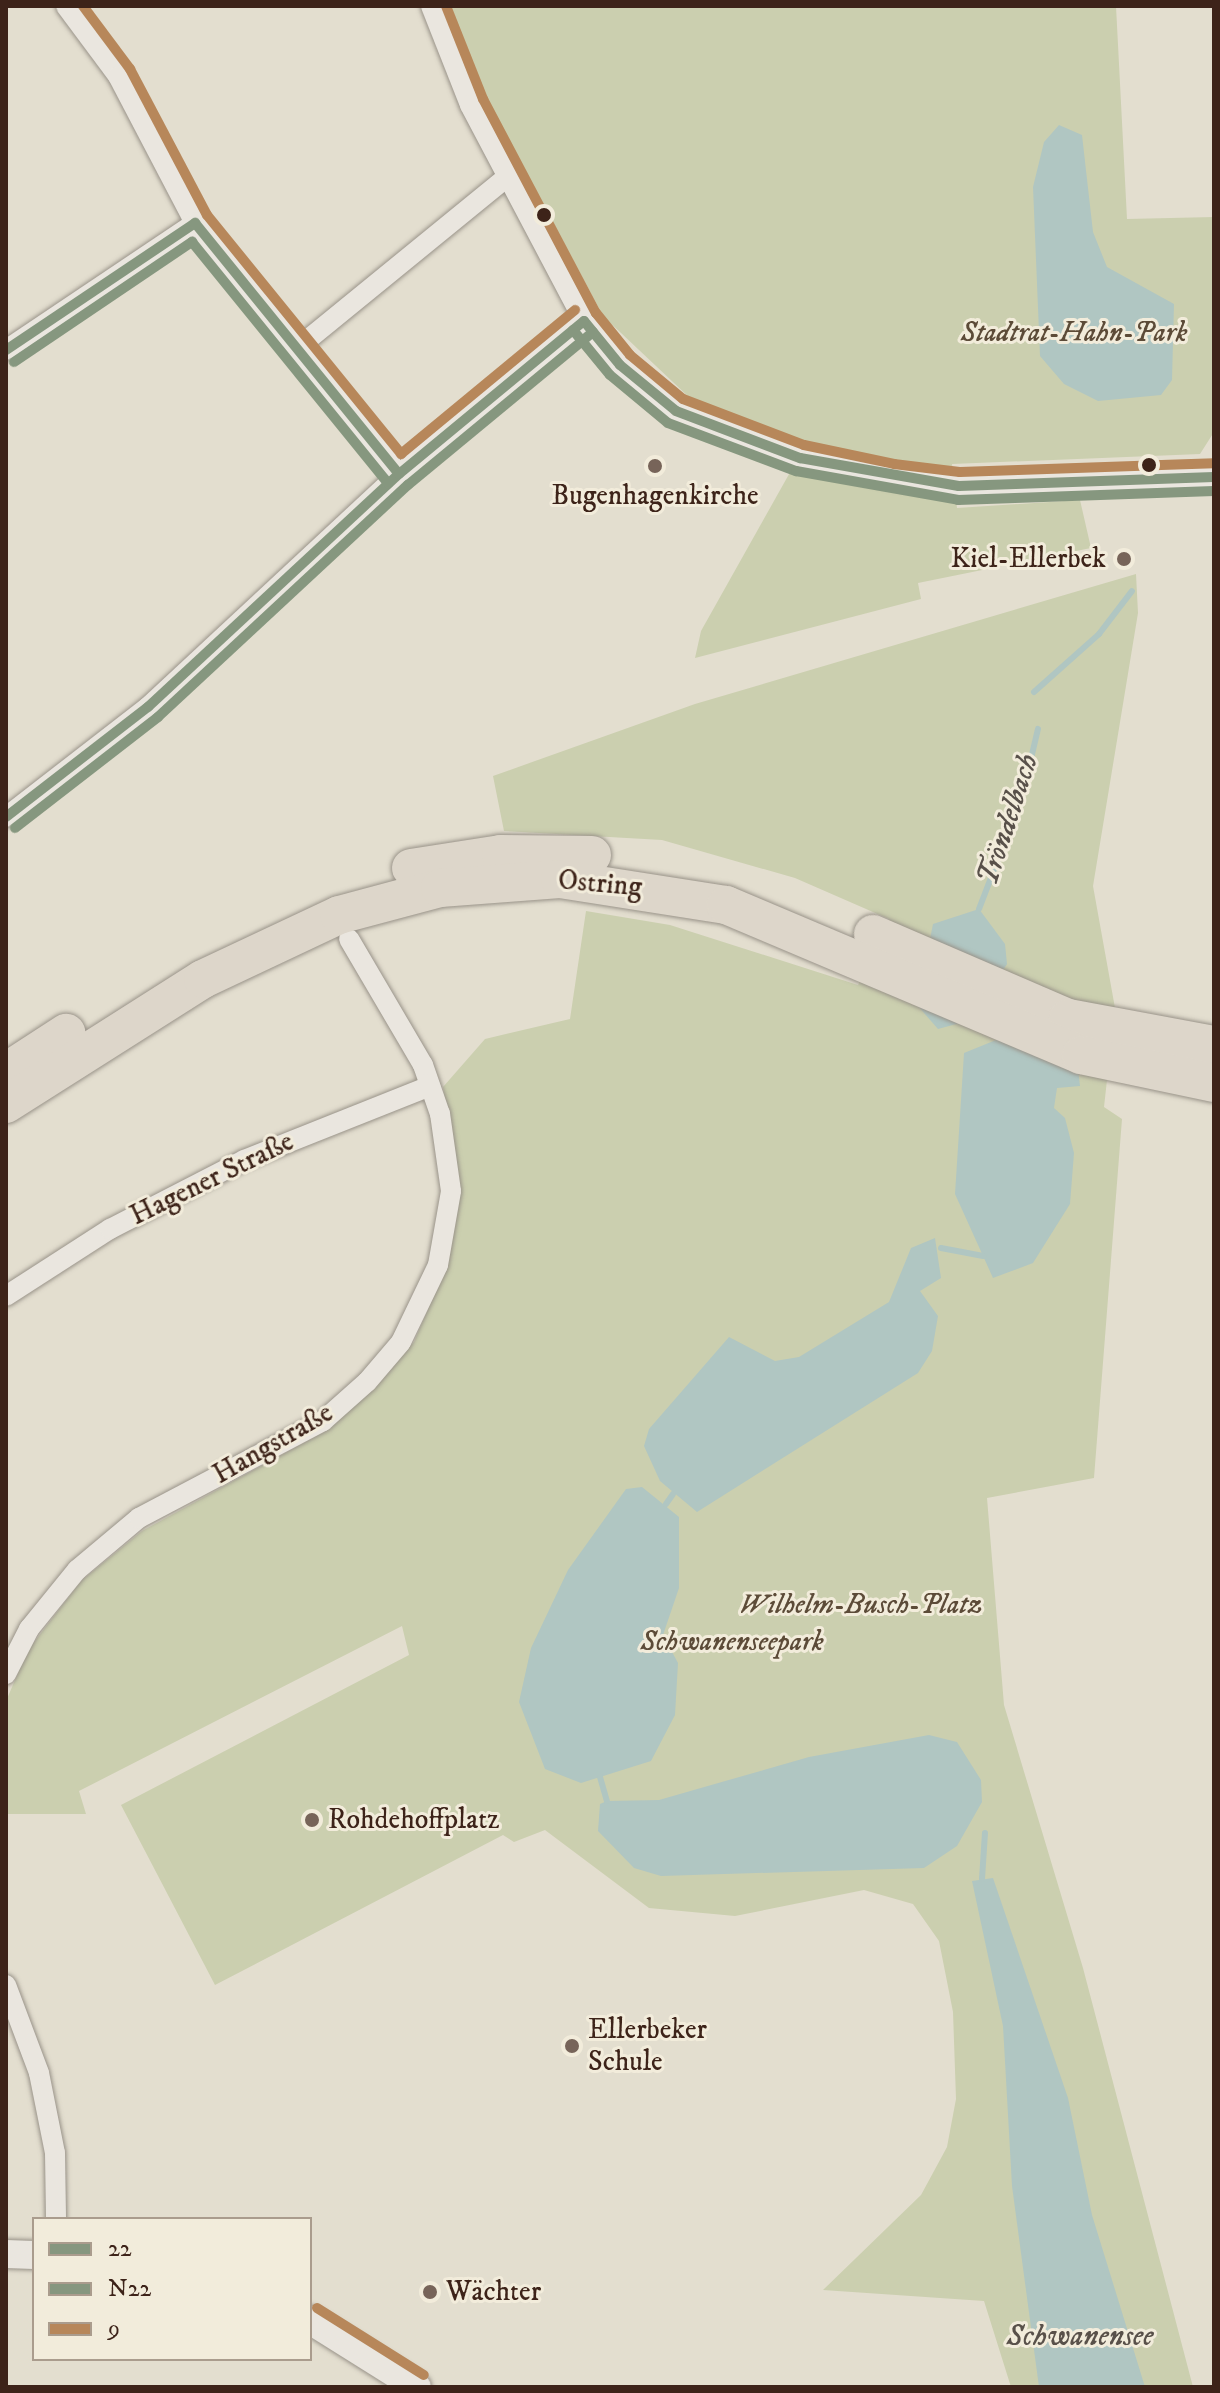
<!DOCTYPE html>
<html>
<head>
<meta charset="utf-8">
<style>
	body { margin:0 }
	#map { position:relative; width:1220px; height:2393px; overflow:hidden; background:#e3decf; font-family:"IM FELL DW Pica",serif }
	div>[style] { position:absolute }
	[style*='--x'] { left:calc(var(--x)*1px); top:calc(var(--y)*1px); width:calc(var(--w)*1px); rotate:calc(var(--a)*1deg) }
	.green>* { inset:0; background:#cbcfaf }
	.water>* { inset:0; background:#b0c6c2 }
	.stream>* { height:6px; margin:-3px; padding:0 3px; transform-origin:3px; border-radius:3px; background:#b0c6c2 }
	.roads { filter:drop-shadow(0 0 2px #999389) drop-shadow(0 0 2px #999389) }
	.street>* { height:20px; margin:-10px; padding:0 10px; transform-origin:10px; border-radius:10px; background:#eae6df }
	.secondary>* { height:28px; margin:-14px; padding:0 14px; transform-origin:14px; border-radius:14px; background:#eae6df }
	.highway>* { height:38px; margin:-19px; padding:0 19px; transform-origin:19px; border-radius:19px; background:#ddd6ca }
	.bus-1>* { height:10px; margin:-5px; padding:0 5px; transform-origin:5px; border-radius:5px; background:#86977f }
	.bus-2>* { height:10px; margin:-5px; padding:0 5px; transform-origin:5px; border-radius:5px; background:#86977f }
	.bus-3>* { height:10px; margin:-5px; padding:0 5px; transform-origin:5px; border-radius:5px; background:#b7875a }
	.dots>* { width:22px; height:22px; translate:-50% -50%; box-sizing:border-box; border:4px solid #f2ecdb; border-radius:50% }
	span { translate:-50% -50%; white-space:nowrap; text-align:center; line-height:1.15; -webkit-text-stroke:6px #f2ecdb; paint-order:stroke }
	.park-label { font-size:28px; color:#5c4b38; font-style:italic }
	.poi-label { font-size:28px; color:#3d2319 }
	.right { translate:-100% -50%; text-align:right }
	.left { translate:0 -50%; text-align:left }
	.street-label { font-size:28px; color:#3d2319 }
	.water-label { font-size:30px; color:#59514a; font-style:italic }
	.frame { position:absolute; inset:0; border:8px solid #3d2319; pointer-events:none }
	.legend { position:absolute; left:32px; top:2217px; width:280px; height:144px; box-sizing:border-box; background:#f2ecdb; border:2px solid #aa9c8d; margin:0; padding:10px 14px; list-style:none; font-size:24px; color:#3d2319 }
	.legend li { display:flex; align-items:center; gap:16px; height:40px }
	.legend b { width:40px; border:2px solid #aa9c8d }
</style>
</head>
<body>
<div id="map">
	<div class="green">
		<div style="clip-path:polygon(449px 6px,1116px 6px,1127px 219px,1214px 217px,1214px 432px,1200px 454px,952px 464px,957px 508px,1080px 500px,1091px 548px,918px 583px,921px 599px,695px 658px,701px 631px,802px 451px,710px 417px,603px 316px,486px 96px)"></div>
		<div style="clip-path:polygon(1136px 574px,1138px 613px,1093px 886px,1115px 1008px,1104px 1107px,1122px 1119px,1094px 1478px,987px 1498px,1004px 1705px,1083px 1968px,1193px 2387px,1011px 2387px,984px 2301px,823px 2290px,921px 2195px,947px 2147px,956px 2099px,953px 2012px,939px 1941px,913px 1904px,864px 1890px,735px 1916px,649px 1908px,545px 1830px,514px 1842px,503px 1835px,215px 1985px,121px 1805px,409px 1655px,402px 1626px,79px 1791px,86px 1814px,6px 1814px,6px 1701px,28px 1650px,81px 1581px,142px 1531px,331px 1428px,414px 1342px,445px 1269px,459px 1196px,443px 1087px,485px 1039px,570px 1019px,586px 911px,670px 925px,858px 985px,889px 919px,795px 878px,662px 840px,504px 831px,493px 776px,695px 704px)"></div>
	</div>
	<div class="water">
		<div style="clip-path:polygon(1059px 125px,1082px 135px,1093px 232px,1107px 267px,1174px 304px,1172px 380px,1161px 395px,1098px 401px,1064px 384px,1040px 356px,1033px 187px,1044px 142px)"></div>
		<div style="clip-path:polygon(979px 909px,1005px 944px,1007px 964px,971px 1020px,938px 1029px,917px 1005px,933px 924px)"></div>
		<div style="clip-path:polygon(1039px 998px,1072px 1016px,1080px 1086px,1057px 1088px,1054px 1108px,1065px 1118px,1074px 1153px,1070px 1204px,1033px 1263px,993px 1278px,955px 1194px,964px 1053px,996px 1040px)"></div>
		<div style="clip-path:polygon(935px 1238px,941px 1278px,920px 1291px,938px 1316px,932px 1351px,918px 1373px,697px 1512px,660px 1481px,644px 1446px,649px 1429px,729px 1337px,775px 1361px,799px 1357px,889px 1302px,911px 1248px)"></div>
		<div style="clip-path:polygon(642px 1487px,679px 1517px,679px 1588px,663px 1635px,678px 1663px,675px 1715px,651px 1761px,581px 1783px,545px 1769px,519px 1702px,531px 1648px,568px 1570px,626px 1489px)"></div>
		<div style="clip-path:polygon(929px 1735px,957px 1742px,981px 1780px,982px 1802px,957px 1846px,924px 1868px,661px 1876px,634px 1868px,598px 1831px,600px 1804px,607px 1801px,659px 1800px,809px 1757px)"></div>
		<div style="clip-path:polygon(993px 1878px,1068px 2098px,1092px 2215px,1145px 2387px,1039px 2387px,1012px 2186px,1003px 2026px,972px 1881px)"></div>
	</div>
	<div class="stream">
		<div style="--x:1034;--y:692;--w:87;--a:-41.7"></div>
		<div style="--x:1099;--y:634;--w:54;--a:-52.5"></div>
		<div style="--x:979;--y:909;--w:120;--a:-69"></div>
		<div style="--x:1022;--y:797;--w:70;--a:-76.8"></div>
		<div style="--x:941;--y:1248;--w:43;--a:10.8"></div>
		<div style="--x:666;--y:1504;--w:12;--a:-55"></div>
		<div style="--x:600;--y:1777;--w:25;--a:74"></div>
		<div style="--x:982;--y:1879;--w:46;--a:-86.3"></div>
	</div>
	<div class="roads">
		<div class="street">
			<div style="--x:66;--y:6;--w:87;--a:53.4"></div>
			<div style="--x:118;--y:76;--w:166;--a:62.4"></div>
			<div style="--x:195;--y:223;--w:323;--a:50.9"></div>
			<div style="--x:431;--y:6;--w:106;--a:68.5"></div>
			<div style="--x:470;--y:105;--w:244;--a:62.2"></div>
			<div style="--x:584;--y:321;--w:57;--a:50.7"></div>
			<div style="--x:620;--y:365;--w:72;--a:39.4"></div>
			<div style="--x:676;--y:411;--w:133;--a:20.8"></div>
			<div style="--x:800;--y:458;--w:94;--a:12.3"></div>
			<div style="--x:892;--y:478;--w:67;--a:6.8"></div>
			<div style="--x:959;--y:486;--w:255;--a:-2"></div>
			<div style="--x:6;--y:350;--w:228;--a:-33.9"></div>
			<div style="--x:295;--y:350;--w:274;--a:-39.2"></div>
			<div style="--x:6;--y:817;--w:180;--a:-37.8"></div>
			<div style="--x:148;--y:707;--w:342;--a:-42.9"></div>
			<div style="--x:399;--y:474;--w:240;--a:-39.6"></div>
			<div style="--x:6;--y:1296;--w:124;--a:-32.8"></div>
			<div style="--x:110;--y:1229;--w:151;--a:-27.2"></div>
			<div style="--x:244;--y:1160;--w:200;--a:-21.7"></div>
			<div style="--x:6;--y:1674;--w:51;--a:-62.9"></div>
			<div style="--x:29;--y:1629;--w:76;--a:-50.9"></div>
			<div style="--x:77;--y:1570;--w:81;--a:-40"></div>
			<div style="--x:139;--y:1518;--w:208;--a:-27.8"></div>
			<div style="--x:323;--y:1421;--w:59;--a:-41.6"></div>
			<div style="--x:367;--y:1382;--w:52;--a:-49.6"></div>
			<div style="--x:401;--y:1342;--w:85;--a:-64.3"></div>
			<div style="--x:438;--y:1265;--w:75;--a:-80"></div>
			<div style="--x:451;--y:1191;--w:78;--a:-98.1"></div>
			<div style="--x:440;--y:1114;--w:52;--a:-109.1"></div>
			<div style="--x:423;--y:1065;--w:146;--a:-120.4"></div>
			<div style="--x:6;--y:1985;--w:94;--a:69.4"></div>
			<div style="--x:39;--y:2073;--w:82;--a:78.7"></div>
			<div style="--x:55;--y:2153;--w:66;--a:89.1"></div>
		</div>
		<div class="secondary">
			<div style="--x:6;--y:2254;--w:28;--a:2"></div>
			<div style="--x:310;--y:2320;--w:126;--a:32.1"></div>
		</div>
		<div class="highway">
			<div style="--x:411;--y:868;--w:91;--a:-8.8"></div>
			<div style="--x:501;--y:854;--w:91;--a:0.6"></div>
			<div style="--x:873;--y:934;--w:212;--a:23.3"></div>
			<div style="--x:1068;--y:1018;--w:148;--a:10.5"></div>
			<div style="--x:6;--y:1072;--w:72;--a:-33"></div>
			<div style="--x:6;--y:1104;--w:233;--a:-32.4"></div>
			<div style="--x:203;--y:979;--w:150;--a:-25.2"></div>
			<div style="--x:339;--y:915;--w:105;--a:-15"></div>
			<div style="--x:440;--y:888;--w:120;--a:-4.3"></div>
			<div style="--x:560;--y:879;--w:168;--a:8.9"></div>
			<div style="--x:726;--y:905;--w:385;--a:22.9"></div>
			<div style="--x:1081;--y:1055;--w:136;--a:11.9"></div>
		</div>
	</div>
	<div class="bus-1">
		<div style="--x:584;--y:321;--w:57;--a:50.7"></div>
		<div style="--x:620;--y:365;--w:72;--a:39.4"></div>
		<div style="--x:676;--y:411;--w:133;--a:20.8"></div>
		<div style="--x:800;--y:458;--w:161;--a:10"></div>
		<div style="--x:959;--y:486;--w:255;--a:-2"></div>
		<div style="--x:6;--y:350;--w:228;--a:-33.9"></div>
		<div style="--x:195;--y:223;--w:323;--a:50.9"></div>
		<div style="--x:6;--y:817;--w:180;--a:-37.8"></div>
		<div style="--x:148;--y:707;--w:342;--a:-42.9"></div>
		<div style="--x:399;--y:474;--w:240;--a:-39.6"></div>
	</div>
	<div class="bus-2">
		<div style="--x:573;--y:330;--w:58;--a:50.6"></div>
		<div style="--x:610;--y:375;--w:75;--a:39.6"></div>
		<div style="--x:668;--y:423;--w:137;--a:20.6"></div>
		<div style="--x:796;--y:471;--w:165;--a:10.1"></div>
		<div style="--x:958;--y:500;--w:256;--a:-2"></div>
		<div style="--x:14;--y:362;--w:215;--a:-34"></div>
		<div style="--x:192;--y:242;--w:311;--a:50.9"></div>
		<div style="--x:15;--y:828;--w:181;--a:-37.8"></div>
		<div style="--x:158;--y:717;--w:341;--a:-42.9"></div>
		<div style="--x:408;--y:485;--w:240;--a:-39.6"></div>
	</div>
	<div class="bus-3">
		<div style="--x:83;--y:6;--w:79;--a:53.3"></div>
		<div style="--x:130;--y:69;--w:165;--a:62.2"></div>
		<div style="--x:207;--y:215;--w:308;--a:50.9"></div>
		<div style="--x:401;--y:454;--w:226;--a:-39.6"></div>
		<div style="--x:446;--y:6;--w:100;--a:68.3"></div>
		<div style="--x:483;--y:99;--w:242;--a:62.2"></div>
		<div style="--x:596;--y:313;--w:54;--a:51"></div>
		<div style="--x:630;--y:355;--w:69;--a:39.7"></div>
		<div style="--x:683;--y:399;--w:129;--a:20.8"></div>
		<div style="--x:804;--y:445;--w:92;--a:11.9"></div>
		<div style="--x:894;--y:464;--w:66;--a:6.9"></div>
		<div style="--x:960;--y:472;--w:254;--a:-2"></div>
		<div style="--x:317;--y:2308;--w:126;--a:32.1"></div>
	</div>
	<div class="dots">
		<div style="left:544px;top:215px;background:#3d2319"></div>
		<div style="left:1149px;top:465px;background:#3d2319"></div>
		<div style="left:655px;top:466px;background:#776459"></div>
		<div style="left:1124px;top:559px;background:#776459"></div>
		<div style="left:312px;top:1820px;background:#776459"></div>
		<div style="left:572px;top:2046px;background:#776459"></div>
		<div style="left:430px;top:2292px;background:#776459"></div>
	</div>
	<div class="park-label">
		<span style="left:1074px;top:333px">Stadtrat-Hahn-Park</span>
		<span style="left:861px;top:1605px">Wilhelm-Busch-Platz</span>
		<span style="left:732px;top:1642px">Schwanenseepark</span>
	</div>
	<div class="poi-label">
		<span style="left:655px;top:496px">Bugenhagenkirche</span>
		<span class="right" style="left:1106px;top:559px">Kiel-Ellerbek</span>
		<span class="left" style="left:328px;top:1820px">Rohdehoffplatz</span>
		<span class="left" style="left:588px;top:2046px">Ellerbeker<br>Schule</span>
		<span class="left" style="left:446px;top:2292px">Wächter</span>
	</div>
	<div class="street-label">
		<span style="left:600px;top:884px;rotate:5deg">Ostring</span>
		<span style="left:212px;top:1179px;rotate:-26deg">Hagener Straße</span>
		<span style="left:273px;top:1444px;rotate:-30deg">Hangstraße</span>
	</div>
	<div class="water-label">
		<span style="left:1009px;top:820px;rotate:-72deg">Tröndelbach</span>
		<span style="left:1080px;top:2337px">Schwanensee</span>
	</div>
	<div class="frame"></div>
	<ul class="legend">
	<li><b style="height:10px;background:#86977f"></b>22</li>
	<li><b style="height:10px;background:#86977f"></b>N22</li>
	<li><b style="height:10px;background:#b7875a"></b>9</li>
	</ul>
</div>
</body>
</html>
